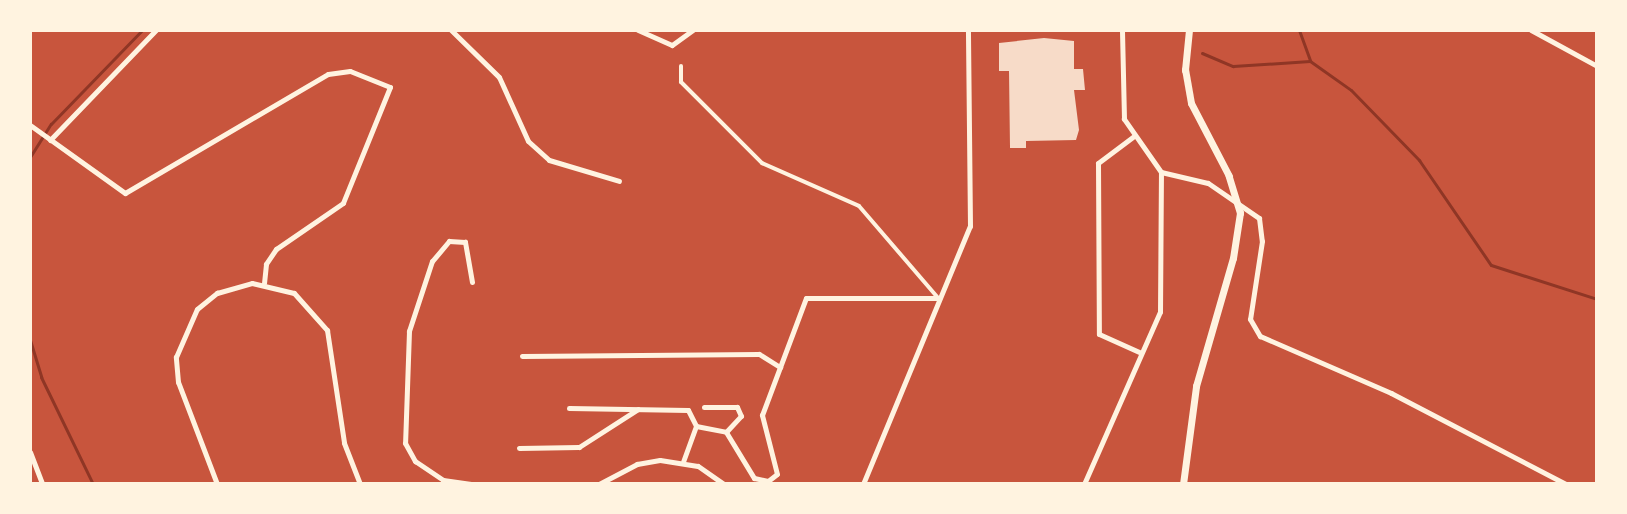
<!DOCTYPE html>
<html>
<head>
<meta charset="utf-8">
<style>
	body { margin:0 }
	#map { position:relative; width:1627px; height:514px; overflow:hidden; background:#c8553d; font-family:Arial,sans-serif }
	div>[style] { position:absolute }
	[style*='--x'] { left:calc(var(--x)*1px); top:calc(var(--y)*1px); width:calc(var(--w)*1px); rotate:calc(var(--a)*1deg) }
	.stream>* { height:3px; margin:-1.5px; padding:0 1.5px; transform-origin:1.5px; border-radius:1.5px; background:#8f3625 }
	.building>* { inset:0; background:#f7dbc8 }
	.pedestrian>* { height:4px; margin:-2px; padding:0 2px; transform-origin:2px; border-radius:2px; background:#fff3e0 }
	.minor>* { height:5px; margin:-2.5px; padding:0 2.5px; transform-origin:2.5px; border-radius:2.5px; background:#fff3e0 }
	.tertiary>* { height:7px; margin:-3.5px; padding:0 3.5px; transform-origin:3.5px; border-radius:3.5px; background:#fff3e0 }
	span { translate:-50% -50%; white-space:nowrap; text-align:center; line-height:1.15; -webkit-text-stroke:4.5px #fff3e0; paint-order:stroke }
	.frame { position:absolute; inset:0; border:32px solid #fff3e0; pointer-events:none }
</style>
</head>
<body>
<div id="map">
	<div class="stream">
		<div style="--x:1299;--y:30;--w:33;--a:70"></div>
		<div style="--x:1202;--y:53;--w:34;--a:23"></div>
		<div style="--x:1233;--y:66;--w:77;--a:-3.7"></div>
		<div style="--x:1310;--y:61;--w:50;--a:35.3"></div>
		<div style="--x:1351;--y:90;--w:98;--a:45.8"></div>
		<div style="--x:1419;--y:160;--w:127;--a:55.6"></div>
		<div style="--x:1491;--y:265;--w:111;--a:17.8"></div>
		<div style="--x:30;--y:157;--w:39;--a:-58"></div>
		<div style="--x:51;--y:124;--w:131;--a:-45.9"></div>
		<div style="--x:30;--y:340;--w:39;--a:73"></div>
		<div style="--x:41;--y:377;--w:119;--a:64.1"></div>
	</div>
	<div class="building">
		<div style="clip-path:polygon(1044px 38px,1074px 41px,1074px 69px,1083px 69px,1085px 90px,1074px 90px,1079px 130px,1076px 140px,1026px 141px,1026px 148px,1010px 148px,1009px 71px,999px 71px,999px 43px)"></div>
	</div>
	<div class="pedestrian">
		<div style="--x:681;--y:66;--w:16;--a:90"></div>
		<div style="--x:681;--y:82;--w:115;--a:45"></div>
		<div style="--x:762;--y:163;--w:106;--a:23.9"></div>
		<div style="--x:859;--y:206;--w:121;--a:49.3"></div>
	</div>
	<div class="minor">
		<div style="--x:451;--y:30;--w:67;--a:44.4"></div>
		<div style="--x:499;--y:77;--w:70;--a:65.6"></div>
		<div style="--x:528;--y:141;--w:28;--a:42"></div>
		<div style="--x:549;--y:160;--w:73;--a:16.7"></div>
		<div style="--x:638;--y:30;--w:37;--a:24"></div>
		<div style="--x:672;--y:45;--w:26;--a:-36"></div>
		<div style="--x:1531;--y:30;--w:75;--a:28.6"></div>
		<div style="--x:30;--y:125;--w:117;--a:35.6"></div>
		<div style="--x:125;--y:193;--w:235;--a:-30.4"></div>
		<div style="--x:328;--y:74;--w:22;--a:-8"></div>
		<div style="--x:350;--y:71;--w:43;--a:21.8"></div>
		<div style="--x:390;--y:87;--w:125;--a:112.1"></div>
		<div style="--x:343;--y:203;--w:81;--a:145.5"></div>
		<div style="--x:276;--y:249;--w:18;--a:124"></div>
		<div style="--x:266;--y:264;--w:19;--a:96"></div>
		<div style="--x:1134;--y:136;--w:45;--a:143.1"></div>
		<div style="--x:1098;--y:163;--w:171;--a:89.7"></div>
		<div style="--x:1099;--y:334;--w:44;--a:24.2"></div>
		<div style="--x:50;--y:140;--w:153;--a:-46.1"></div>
		<div style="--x:1161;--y:172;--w:48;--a:13.2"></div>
		<div style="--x:1208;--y:183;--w:62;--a:34.5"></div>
		<div style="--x:1259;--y:218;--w:23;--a:83"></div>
		<div style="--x:1262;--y:241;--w:79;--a:98.7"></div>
		<div style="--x:1250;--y:319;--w:20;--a:60"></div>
		<div style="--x:1260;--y:336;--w:143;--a:23.5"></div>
		<div style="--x:1391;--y:393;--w:197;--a:27.5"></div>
		<div style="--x:472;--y:282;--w:41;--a:-99.9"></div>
		<div style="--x:465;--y:242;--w:16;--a:-176"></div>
		<div style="--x:449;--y:241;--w:26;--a:130"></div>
		<div style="--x:432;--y:261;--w:74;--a:108.2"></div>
		<div style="--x:409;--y:331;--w:112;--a:92"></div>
		<div style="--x:405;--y:443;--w:21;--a:61"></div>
		<div style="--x:415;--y:461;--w:34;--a:34"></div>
		<div style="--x:443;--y:480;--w:30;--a:8"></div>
		<div style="--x:522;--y:356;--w:237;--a:-0.5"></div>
		<div style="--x:759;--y:354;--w:25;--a:32"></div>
		<div style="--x:569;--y:408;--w:119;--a:1"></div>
		<div style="--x:688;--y:410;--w:18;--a:63"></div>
		<div style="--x:696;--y:426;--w:37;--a:110"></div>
		<div style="--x:696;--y:426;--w:31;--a:11"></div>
		<div style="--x:726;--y:432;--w:22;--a:-47"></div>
		<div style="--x:741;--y:416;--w:10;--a:-114"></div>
		<div style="--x:737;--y:407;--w:33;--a:180"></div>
		<div style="--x:726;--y:432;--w:54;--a:58.7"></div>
		<div style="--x:754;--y:478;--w:14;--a:12"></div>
		<div style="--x:768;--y:481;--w:11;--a:-38"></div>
		<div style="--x:777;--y:474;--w:61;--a:-104.3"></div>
		<div style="--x:762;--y:415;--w:125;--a:-69.4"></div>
		<div style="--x:806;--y:298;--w:132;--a:0"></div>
		<div style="--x:519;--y:448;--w:60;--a:-1"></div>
		<div style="--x:579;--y:447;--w:70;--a:-32.8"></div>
		<div style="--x:30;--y:452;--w:34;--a:69"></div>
		<div style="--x:217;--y:484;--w:109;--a:-110.9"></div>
		<div style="--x:178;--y:382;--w:25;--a:-95"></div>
		<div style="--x:176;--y:357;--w:52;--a:-66.4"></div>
		<div style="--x:197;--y:309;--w:26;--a:-39"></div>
		<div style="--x:217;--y:293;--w:36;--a:-16"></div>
		<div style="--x:252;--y:283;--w:43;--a:13.4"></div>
		<div style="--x:294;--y:293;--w:50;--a:48.3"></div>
		<div style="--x:327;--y:330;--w:114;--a:81.4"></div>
		<div style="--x:344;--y:443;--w:44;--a:68.7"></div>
		<div style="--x:599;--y:484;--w:43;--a:-27.8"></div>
		<div style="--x:637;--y:464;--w:23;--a:-10"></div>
		<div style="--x:660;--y:460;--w:38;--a:9"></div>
		<div style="--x:698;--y:466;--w:32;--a:35"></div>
		<div style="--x:863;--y:484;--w:279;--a:-67.5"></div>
		<div style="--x:970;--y:226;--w:196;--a:-90.6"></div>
		<div style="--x:1084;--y:484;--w:188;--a:-66.2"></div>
		<div style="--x:1160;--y:312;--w:140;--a:-89.6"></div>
		<div style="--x:1161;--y:172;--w:65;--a:-124.9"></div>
		<div style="--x:1124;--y:119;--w:89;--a:-91.3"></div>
	</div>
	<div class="tertiary">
		<div style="--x:1183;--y:484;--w:99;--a:-82.4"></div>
		<div style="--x:1196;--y:386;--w:133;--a:-73.9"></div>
		<div style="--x:1233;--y:258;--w:46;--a:-81.2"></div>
		<div style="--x:1240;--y:213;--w:39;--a:-107"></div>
		<div style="--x:1229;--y:176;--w:82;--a:-117.5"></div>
		<div style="--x:1191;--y:103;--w:34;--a:-100"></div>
		<div style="--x:1185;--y:70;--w:40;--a:-84.3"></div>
	</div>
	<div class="frame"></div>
</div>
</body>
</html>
